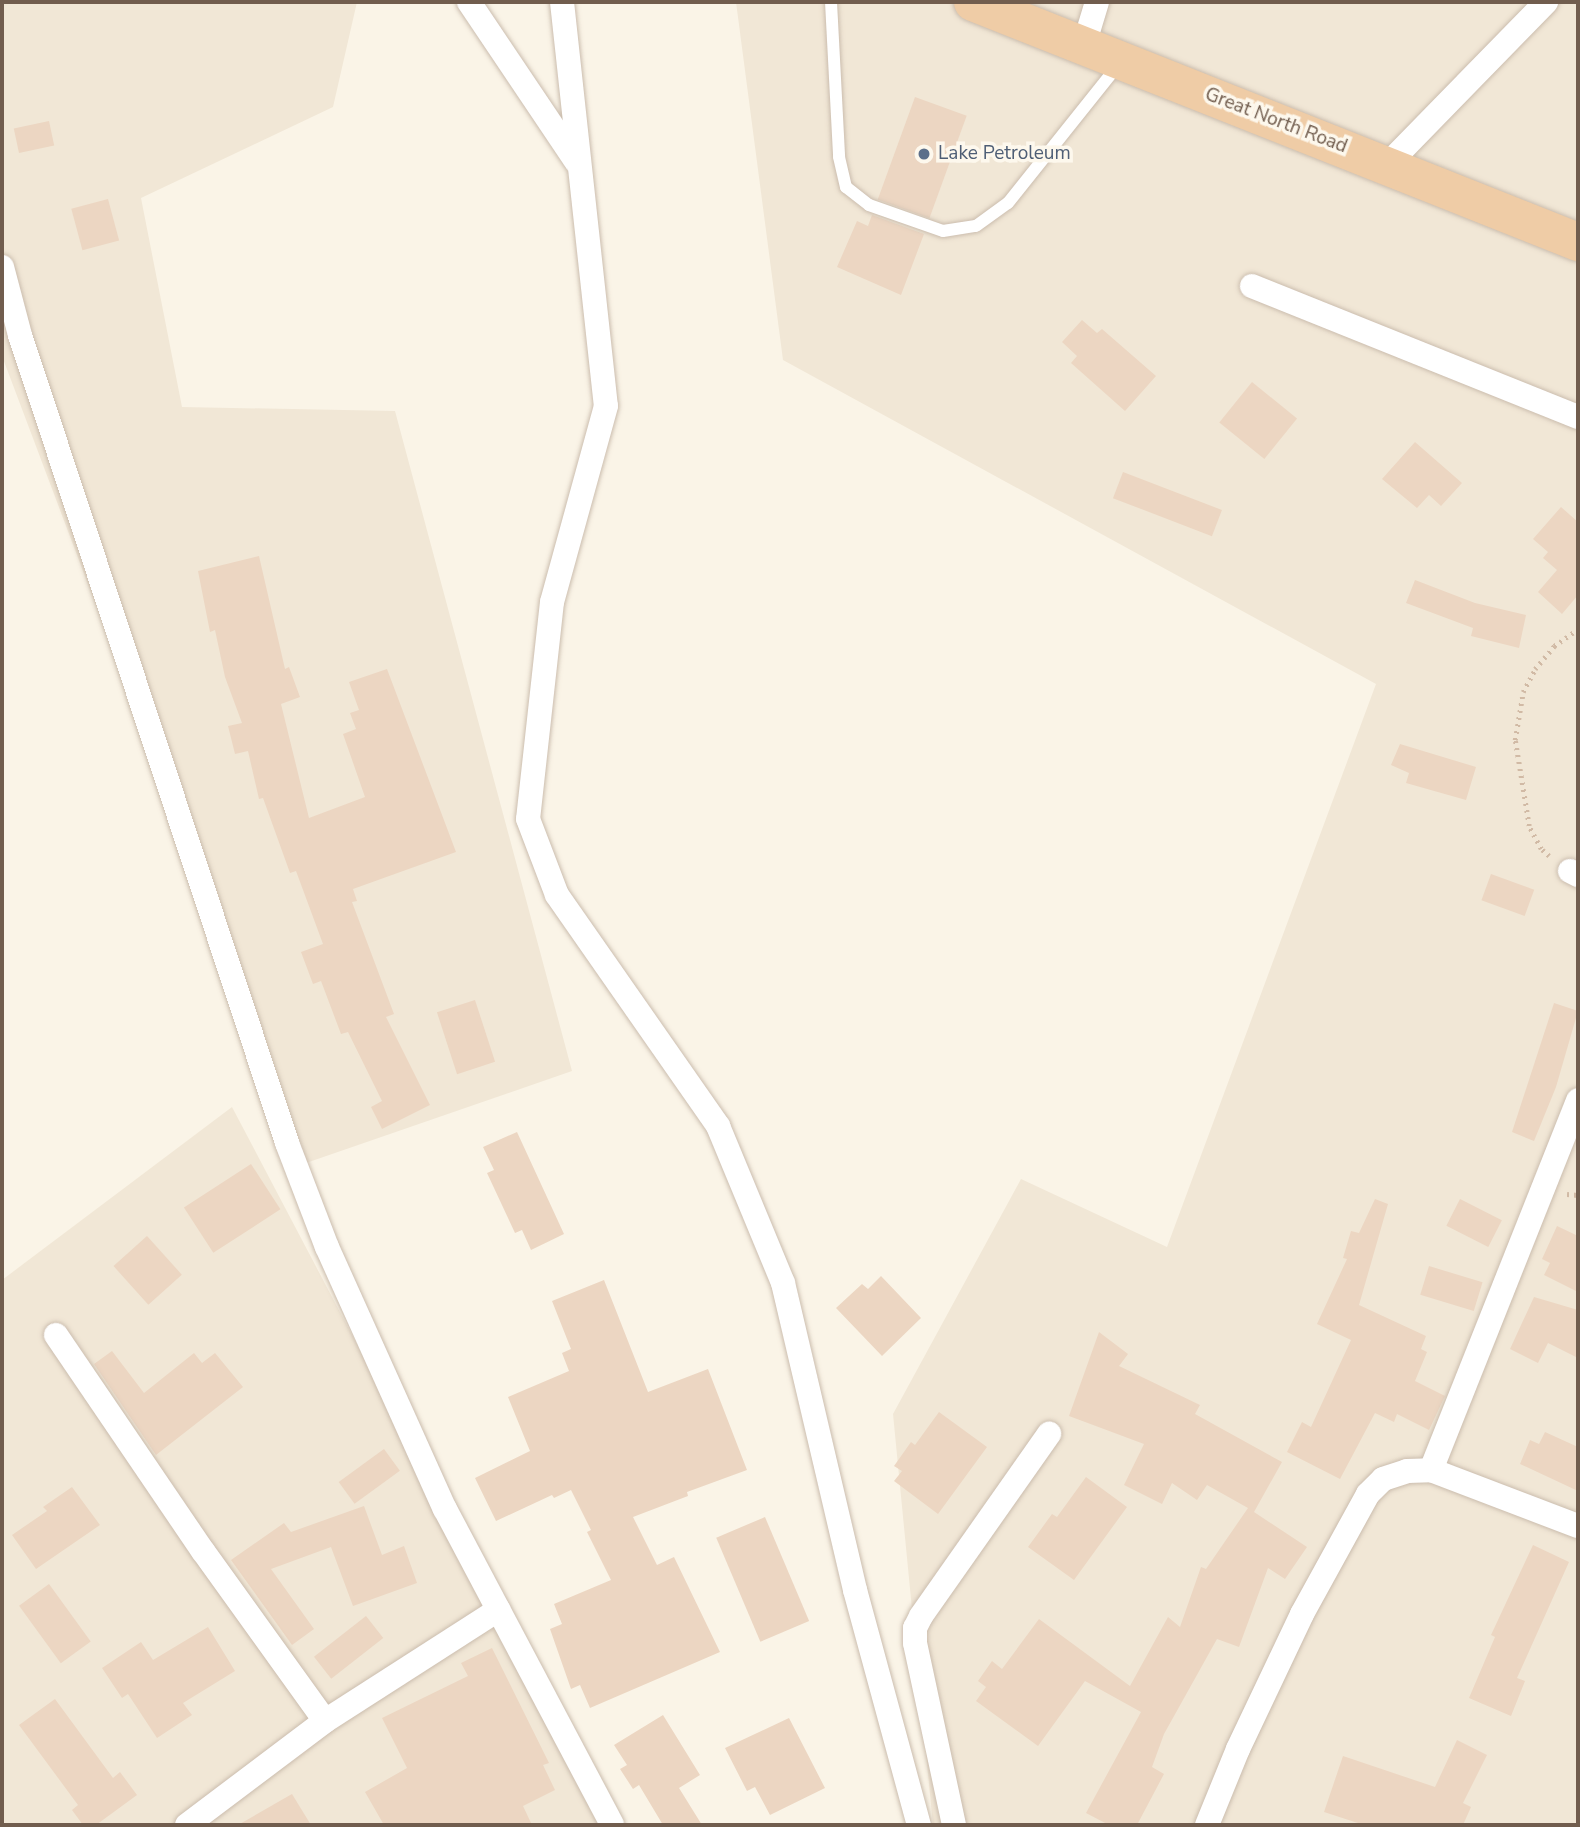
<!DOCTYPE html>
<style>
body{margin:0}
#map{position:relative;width:1580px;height:1827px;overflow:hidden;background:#faf4e7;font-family:"Nunito Sans",sans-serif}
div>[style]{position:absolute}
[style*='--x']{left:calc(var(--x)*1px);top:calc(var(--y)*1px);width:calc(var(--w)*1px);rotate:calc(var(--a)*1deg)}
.residential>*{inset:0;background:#f1e7d6}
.building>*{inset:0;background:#ecd6c2;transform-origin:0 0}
.path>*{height:4.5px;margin-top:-2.25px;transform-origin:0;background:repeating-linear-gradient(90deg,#d1baa5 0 2px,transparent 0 7px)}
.roads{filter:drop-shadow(0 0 2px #cbbdae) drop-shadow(0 0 2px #cbbdae)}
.service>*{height:12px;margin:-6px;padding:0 6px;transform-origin:6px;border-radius:6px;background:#fff}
.minor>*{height:24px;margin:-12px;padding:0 12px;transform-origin:12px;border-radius:12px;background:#fff}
.trunk>*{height:38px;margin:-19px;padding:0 19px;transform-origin:19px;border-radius:19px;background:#efcca6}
.dots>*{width:19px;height:19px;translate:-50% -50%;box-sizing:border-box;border:4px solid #fdf8ed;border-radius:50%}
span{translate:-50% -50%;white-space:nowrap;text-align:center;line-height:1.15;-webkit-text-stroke:7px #fdf8ed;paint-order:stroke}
.street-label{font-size:19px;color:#715d4e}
.service-label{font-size:19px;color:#4e5e75}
.left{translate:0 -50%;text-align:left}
.frame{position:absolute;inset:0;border:4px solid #715d4e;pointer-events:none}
</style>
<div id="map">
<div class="residential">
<div style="clip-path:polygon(2px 2px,357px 2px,333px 107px,141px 198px,182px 407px,395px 411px,572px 1071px,306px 1163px,2px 356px)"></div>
<div style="clip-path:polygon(736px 2px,1578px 2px,1578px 1825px,933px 1825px,893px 1414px,1021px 1179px,1167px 1247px,1376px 684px,783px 360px)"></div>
<div style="clip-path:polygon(232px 1107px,610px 1825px,2px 1825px,2px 1280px)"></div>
</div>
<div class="building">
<div style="left:915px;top:97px;width:55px;height:109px;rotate:20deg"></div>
<div style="left:49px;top:121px;width:25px;height:36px;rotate:78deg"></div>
<div style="left:108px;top:199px;width:43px;height:38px;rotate:75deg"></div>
<div style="clip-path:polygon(872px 215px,924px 234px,901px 295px,837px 267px,857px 221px,868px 226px)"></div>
<div style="clip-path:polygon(1082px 320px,1097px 333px,1102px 329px,1156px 376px,1125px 411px,1071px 363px,1077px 356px,1062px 342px)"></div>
<div style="left:1252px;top:382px;width:58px;height:52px;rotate:39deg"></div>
<div style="clip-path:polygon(1415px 442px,1462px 483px,1441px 506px,1429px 495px,1417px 508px,1382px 479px)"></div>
<div style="left:1123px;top:472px;width:106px;height:28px;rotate:21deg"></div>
<div style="clip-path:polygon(1561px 507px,1578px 522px,1578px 595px,1562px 614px,1538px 592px,1557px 570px,1543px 558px,1548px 552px,1533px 539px)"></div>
<div style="clip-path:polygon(259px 556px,285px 669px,289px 667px,300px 697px,281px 704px,309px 818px,365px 797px,343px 734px,356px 729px,350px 713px,359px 710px,349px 682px,387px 669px,456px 852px,353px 889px,357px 901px,352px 902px,394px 1014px,386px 1017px,430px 1105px,382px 1129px,371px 1107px,382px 1101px,348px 1032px,341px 1034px,321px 981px,313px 984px,301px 952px,323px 944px,296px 871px,290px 873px,263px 798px,259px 799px,248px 751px,235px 754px,228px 726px,242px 723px,225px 677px,215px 630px,210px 632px,198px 571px)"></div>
<div style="clip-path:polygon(1415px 580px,1475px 603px,1526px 615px,1519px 648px,1471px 636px,1473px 628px,1406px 603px)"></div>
<div style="clip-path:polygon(1400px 744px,1476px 767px,1466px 800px,1406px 783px,1409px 773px,1391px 765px)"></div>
<div style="left:1491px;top:874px;width:46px;height:28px;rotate:20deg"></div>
<div style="left:475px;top:1000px;width:65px;height:40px;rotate:72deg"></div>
<div style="clip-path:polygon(1554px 1003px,1578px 1011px,1556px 1087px,1534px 1141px,1512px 1132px)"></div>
<div style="clip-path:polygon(517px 1132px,564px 1234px,531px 1250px,522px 1230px,515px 1233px,487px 1173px,494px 1170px,483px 1147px)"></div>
<div style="left:251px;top:1164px;width:54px;height:80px;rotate:57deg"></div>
<div style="clip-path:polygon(1375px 1199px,1388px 1204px,1359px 1305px,1426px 1336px,1421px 1349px,1427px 1352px,1415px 1381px,1445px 1396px,1429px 1430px,1397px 1414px,1394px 1422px,1375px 1413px,1340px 1479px,1287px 1452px,1302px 1422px,1311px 1427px,1351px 1340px,1317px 1324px,1347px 1259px,1343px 1258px,1351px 1231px,1359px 1233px)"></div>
<div style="left:1460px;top:1199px;width:47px;height:30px;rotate:27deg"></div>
<div style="clip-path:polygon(1557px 1226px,1578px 1236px,1578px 1292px,1544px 1275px,1550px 1263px,1542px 1259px)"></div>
<div style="left:147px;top:1236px;width:52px;height:45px;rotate:48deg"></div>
<div style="left:1429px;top:1266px;width:56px;height:30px;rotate:17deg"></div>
<div style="clip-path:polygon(881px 1276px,921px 1318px,882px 1356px,836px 1308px,862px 1284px,868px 1289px)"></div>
<div style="clip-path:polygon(604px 1280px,648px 1392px,708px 1369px,747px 1470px,687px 1492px,688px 1496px,633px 1517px,657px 1565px,674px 1557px,720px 1652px,590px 1708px,580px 1685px,571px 1689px,550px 1629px,562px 1624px,554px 1604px,611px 1580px,587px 1532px,591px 1530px,571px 1490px,554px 1498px,552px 1495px,496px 1521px,475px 1478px,530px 1451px,508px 1397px,569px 1371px,562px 1353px,571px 1349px,552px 1301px)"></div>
<div style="clip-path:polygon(1534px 1297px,1578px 1310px,1578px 1358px,1548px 1343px,1538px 1363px,1510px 1349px)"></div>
<div style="clip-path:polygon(1099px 1332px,1128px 1354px,1119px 1366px,1200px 1405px,1195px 1414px,1282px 1462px,1254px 1512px,1307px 1547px,1285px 1579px,1268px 1568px,1239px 1647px,1217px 1639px,1164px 1734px,1152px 1767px,1164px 1774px,1137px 1825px,1109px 1825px,1086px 1813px,1141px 1712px,1085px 1681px,1038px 1746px,976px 1701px,986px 1687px,978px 1681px,992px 1661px,1002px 1669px,1039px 1619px,1130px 1686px,1168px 1617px,1180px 1627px,1201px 1567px,1206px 1569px,1248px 1508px,1207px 1485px,1197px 1500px,1172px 1483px,1162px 1504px,1124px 1485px,1144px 1444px,1069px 1416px)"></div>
<div style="clip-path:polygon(112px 1351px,144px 1393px,194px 1353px,202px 1363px,215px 1353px,243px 1387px,156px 1455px,94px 1364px)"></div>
<div style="clip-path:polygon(939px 1412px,987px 1447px,938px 1514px,894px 1481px,902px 1471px,894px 1466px,911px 1442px,915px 1445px)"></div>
<div style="clip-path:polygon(1545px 1432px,1578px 1447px,1578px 1491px,1520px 1464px,1530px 1440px,1539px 1444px)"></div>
<div style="left:384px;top:1449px;width:27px;height:56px;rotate:54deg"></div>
<div style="clip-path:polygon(1086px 1477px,1127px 1507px,1074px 1580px,1028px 1547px,1052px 1514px,1057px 1517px)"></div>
<div style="clip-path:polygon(72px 1487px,100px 1525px,36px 1569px,12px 1535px,47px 1511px,43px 1507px)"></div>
<div style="clip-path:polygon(364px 1506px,382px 1555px,404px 1546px,417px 1583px,353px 1606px,331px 1547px,271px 1569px,314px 1629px,292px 1645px,231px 1560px,284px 1523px,291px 1532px)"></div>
<div style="left:765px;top:1517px;width:113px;height:53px;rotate:67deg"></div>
<div style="clip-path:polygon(1533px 1545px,1569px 1562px,1517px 1678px,1525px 1681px,1511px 1716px,1469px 1698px,1495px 1637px,1491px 1635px)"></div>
<div style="left:49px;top:1584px;width:71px;height:37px;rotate:54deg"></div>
<div style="left:366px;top:1616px;width:28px;height:66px;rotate:52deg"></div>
<div style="clip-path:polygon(208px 1627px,235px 1671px,183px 1703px,192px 1715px,157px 1738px,128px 1694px,122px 1698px,102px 1668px,141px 1642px,153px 1660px)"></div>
<div style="clip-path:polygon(492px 1648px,549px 1763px,543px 1765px,555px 1790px,523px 1806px,532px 1825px,384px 1825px,365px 1792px,407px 1768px,382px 1718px,468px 1676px,461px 1663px)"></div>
<div style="clip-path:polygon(55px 1699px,113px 1778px,120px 1772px,137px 1795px,96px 1825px,83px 1825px,72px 1810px,78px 1805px,19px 1725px)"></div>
<div style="clip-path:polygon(663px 1715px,700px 1775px,679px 1788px,702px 1825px,663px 1825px,639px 1785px,633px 1789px,620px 1769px,627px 1765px,614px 1745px)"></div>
<div style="clip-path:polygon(789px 1718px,825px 1788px,770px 1815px,755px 1787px,747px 1791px,725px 1748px)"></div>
<div style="clip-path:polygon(1457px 1740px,1487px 1755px,1463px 1803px,1471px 1807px,1463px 1825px,1364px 1825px,1324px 1812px,1343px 1756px,1435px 1787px)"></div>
<div style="clip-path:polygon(292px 1794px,311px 1825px,238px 1825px)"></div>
</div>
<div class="path">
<div style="--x:1549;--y:856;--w:11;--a:-139"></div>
<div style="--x:1541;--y:849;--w:26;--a:-118"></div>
<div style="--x:1529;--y:826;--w:87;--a:-99.2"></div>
<div style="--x:1515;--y:740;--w:49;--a:-80.5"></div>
<div style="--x:1523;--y:692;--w:26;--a:-62"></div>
<div style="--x:1535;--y:669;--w:30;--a:-50"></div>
<div style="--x:1554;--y:646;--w:29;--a:-35"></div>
<div style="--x:1567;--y:1194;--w:11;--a:5"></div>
</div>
<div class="roads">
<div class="service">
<div style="--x:831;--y:2;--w:155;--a:87"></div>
<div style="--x:839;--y:157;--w:31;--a:77"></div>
<div style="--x:846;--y:187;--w:29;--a:38"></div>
<div style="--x:869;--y:205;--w:78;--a:19.4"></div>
<div style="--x:943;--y:231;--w:33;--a:-9"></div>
<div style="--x:976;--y:226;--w:39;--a:-36"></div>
<div style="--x:1008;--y:203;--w:176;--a:-51.4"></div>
</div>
<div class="minor">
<div style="--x:469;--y:2;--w:192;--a:56.1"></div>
<div style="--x:562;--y:2;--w:406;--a:83.8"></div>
<div style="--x:606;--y:406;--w:203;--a:105.4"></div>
<div style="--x:552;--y:602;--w:218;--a:96.3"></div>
<div style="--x:528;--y:819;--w:81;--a:69.1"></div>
<div style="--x:557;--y:895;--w:282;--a:55.1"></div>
<div style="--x:718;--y:1126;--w:170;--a:67.5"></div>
<div style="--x:783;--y:1283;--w:315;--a:76.8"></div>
<div style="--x:855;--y:1590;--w:244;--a:74.8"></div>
<div style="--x:1084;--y:45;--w:45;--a:-73.2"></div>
<div style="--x:1387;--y:165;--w:228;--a:-45.7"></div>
<div style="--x:2;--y:267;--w:70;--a:75.2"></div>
<div style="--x:20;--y:335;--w:851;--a:71.71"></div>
<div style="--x:287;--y:1143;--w:111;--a:69"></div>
<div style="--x:327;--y:1247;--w:287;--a:65.8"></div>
<div style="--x:445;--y:1509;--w:357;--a:62.1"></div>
<div style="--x:1252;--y:286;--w:351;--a:21.9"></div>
<div style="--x:1570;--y:871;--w:9;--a:27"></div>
<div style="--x:56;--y:1335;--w:261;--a:55.8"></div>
<div style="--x:203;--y:1551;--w:209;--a:54.3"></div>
<div style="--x:1431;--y:1470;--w:398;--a:-68.3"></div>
<div style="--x:187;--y:1825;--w:173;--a:-37"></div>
<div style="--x:325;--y:1721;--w:206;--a:-32.7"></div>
<div style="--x:954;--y:1825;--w:186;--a:-102.1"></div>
<div style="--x:915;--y:1643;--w:15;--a:-90"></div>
<div style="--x:915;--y:1628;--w:13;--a:-63"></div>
<div style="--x:921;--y:1616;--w:223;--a:-54.9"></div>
<div style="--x:1207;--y:1825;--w:82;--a:-67.8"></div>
<div style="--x:1238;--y:1749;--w:149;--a:-64.6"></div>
<div style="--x:1302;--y:1614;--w:137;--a:-61.2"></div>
<div style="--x:1368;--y:1494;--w:21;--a:-45"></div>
<div style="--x:1383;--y:1479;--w:25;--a:-18"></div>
<div style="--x:1407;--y:1471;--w:24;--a:-2"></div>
<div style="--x:1431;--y:1470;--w:157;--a:20.9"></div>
</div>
<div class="trunk">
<div style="--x:973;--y:2;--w:651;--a:21.64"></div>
</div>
</div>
<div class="dots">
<div style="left:924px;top:154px;background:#5c6f8a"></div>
</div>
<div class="street-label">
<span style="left:1276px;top:121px;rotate:21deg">Great North Road</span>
</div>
<div class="service-label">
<span class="left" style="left:938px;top:154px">Lake Petroleum</span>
</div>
<div class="frame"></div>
</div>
